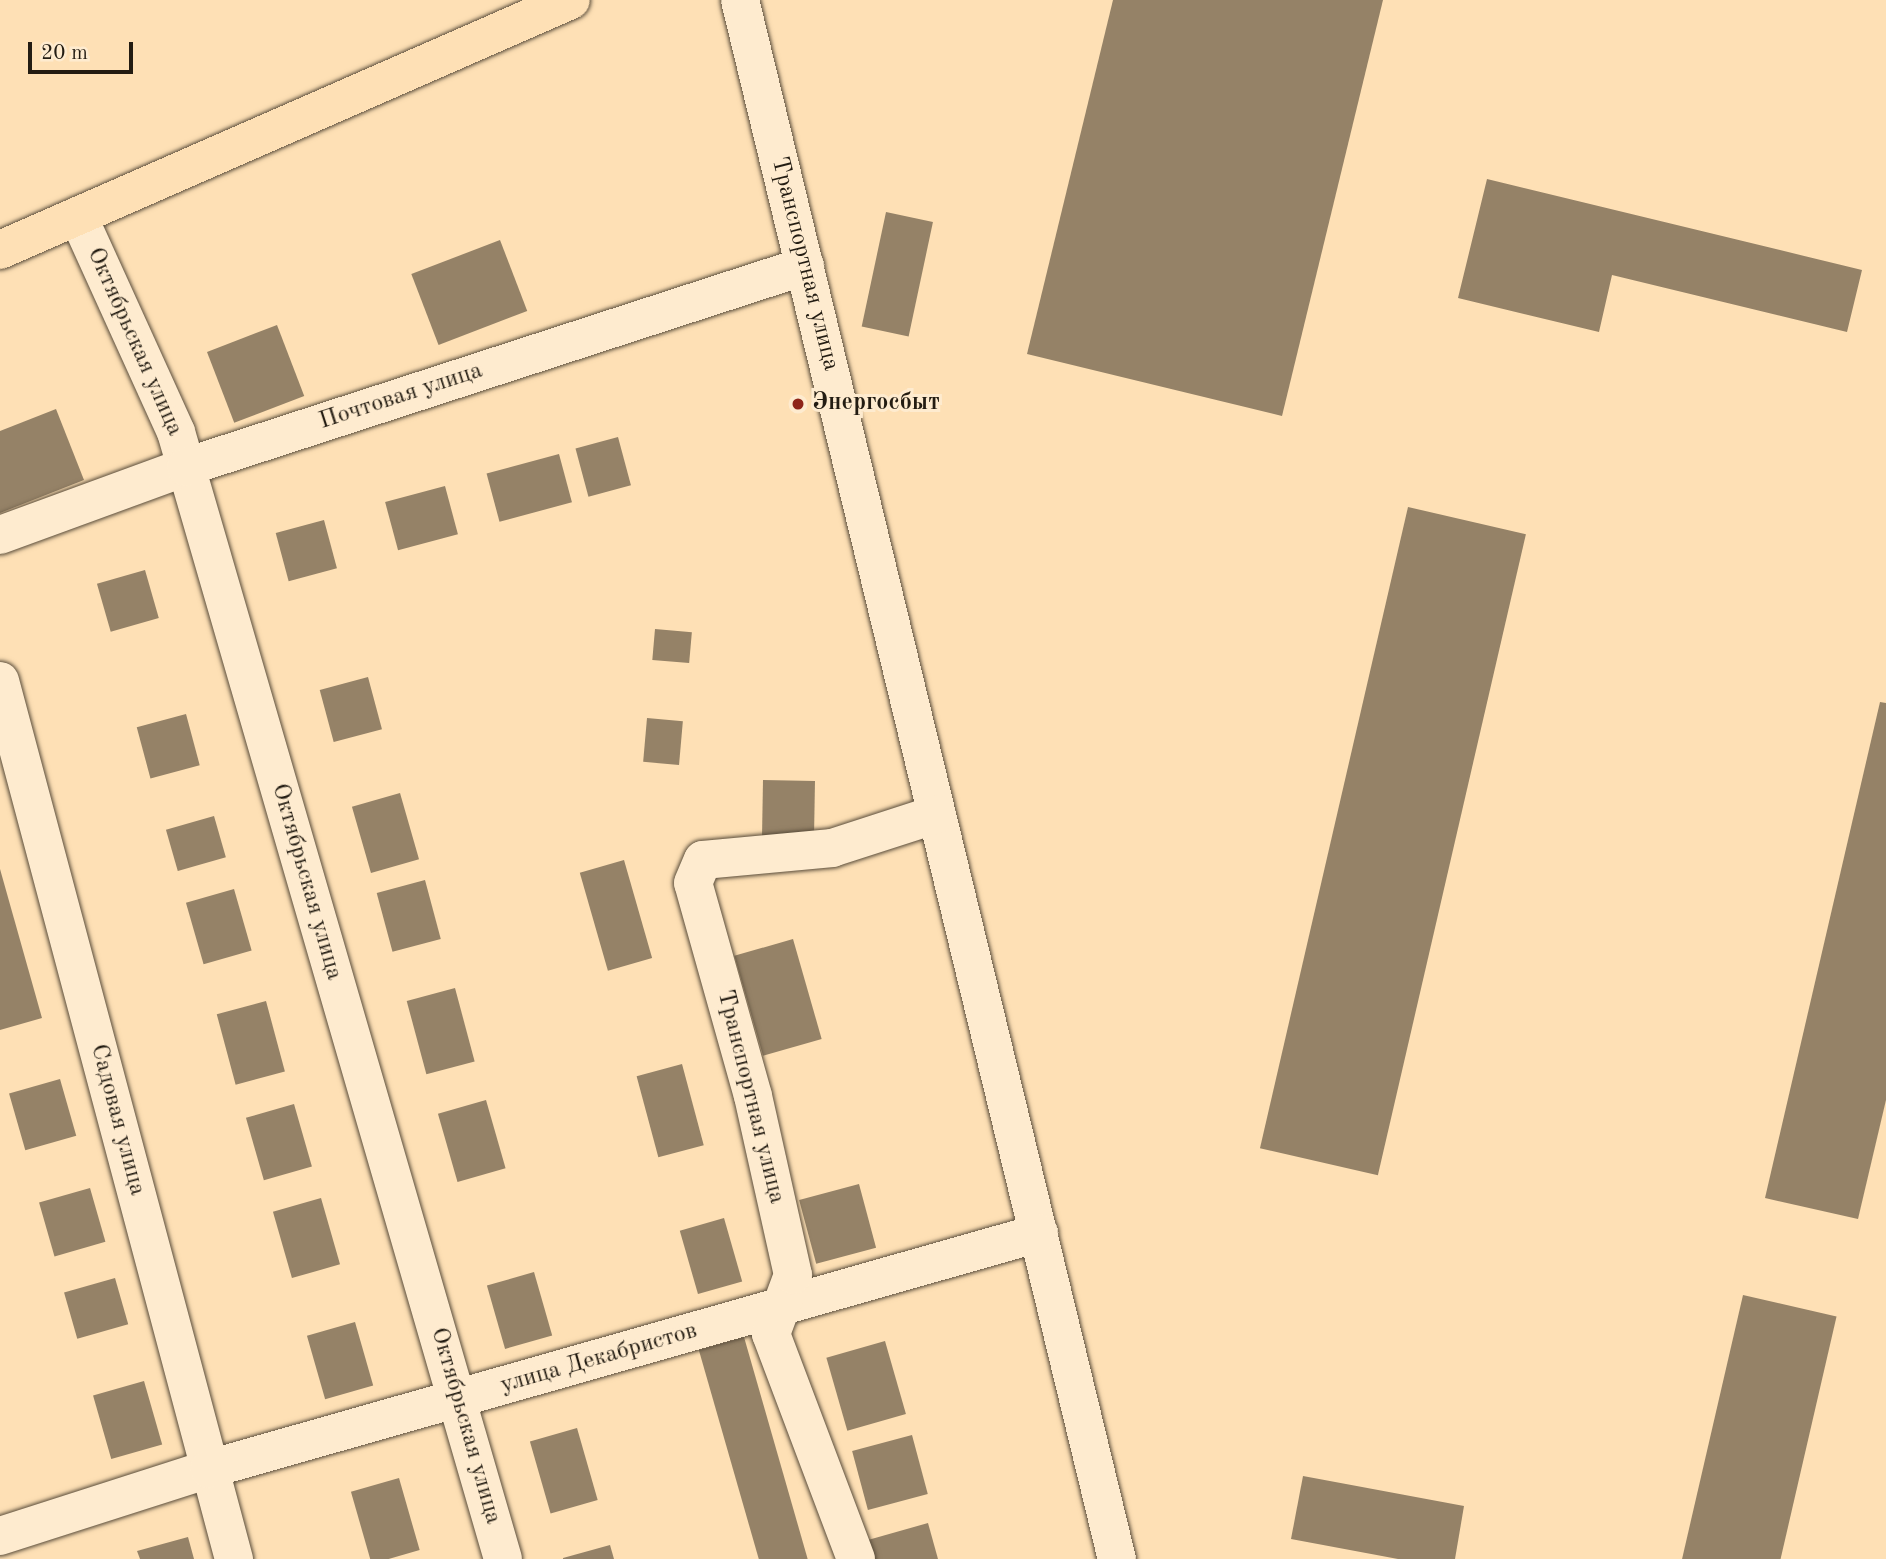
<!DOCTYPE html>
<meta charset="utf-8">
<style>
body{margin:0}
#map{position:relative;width:1886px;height:1559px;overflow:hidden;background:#fee0b5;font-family:"Old Standard TT",serif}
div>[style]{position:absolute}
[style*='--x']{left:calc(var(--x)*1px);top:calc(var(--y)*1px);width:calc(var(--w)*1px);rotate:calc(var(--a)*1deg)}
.building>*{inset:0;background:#958267;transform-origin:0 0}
.roads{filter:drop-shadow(0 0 2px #5a4d3b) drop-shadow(0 0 2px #5a4d3b)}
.minor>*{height:38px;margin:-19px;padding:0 19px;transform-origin:19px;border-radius:19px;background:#feebcf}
.major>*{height:38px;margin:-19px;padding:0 19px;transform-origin:19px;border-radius:19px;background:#fee0b5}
.dots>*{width:19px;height:19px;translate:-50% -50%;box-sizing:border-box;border:4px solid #feebcf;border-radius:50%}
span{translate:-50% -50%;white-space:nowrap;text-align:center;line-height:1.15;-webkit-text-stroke:6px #feebcf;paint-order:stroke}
.street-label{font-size:24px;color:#231c12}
.poi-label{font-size:24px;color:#231c12;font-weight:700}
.left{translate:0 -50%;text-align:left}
.scale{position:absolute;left:28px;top:42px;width:105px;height:32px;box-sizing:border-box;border:4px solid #231c12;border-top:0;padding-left:9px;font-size:21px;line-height:24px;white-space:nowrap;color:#231c12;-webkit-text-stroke:5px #feebcf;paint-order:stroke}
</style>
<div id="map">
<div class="building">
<div style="clip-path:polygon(1113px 0,1383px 0,1282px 416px,1027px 354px)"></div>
<div style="clip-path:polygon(1487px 179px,1862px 270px,1847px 332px,1612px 275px,1599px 332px,1458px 298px)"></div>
<div style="left:886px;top:212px;width:48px;height:117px;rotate:12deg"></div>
<div style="left:500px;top:240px;width:76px;height:95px;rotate:69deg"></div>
<div style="left:277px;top:325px;width:76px;height:75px;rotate:69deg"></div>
<div style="clip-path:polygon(56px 409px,84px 480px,0 513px,0 431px)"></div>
<div style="left:618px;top:437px;width:50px;height:44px;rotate:75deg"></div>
<div style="left:559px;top:454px;width:50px;height:75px;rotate:75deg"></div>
<div style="left:445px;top:486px;width:50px;height:62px;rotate:75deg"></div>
<div style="left:1408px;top:507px;width:121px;height:658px;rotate:13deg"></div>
<div style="left:324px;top:520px;width:50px;height:50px;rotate:75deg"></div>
<div style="left:145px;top:570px;width:50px;height:50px;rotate:74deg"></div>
<div style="left:655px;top:629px;width:37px;height:31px;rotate:5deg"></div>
<div style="left:368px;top:677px;width:54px;height:50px;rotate:75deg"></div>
<div style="clip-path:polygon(1880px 702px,1886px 703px,1886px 1100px,1858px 1219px,1765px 1198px)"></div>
<div style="left:186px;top:714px;width:53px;height:51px;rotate:75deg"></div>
<div style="left:647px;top:718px;width:36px;height:44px;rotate:5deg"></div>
<div style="left:763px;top:780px;width:52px;height:64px;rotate:1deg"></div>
<div style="left:400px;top:793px;width:69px;height:50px;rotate:74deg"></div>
<div style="left:214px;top:816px;width:43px;height:50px;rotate:74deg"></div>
<div style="left:624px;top:860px;width:102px;height:46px;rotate:74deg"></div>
<div style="clip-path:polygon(0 869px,42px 1018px,0 1030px)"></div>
<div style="left:425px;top:880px;width:61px;height:50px;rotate:75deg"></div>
<div style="left:234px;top:889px;width:64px;height:50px;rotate:74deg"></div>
<div style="left:793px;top:939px;width:104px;height:61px;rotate:74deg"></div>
<div style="left:455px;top:988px;width:76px;height:50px;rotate:75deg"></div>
<div style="left:266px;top:1001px;width:73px;height:51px;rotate:75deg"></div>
<div style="left:682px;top:1064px;width:84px;height:47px;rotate:75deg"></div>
<div style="left:60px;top:1079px;width:59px;height:53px;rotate:74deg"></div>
<div style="left:486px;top:1100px;width:71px;height:50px;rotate:74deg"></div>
<div style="left:294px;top:1104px;width:65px;height:50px;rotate:74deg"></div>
<div style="left:859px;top:1184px;width:66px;height:62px;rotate:75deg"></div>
<div style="left:90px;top:1188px;width:56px;height:53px;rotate:74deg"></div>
<div style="left:321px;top:1198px;width:69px;height:50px;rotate:74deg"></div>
<div style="left:724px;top:1218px;width:66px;height:46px;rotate:74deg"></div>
<div style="left:534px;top:1272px;width:66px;height:49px;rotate:74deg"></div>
<div style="left:115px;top:1278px;width:48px;height:53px;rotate:74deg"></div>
<div style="left:1743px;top:1295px;width:96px;height:271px;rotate:13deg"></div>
<div style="left:355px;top:1322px;width:66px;height:50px;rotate:74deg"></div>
<div style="left:744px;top:1337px;width:231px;height:47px;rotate:74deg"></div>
<div style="left:885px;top:1341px;width:76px;height:61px;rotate:74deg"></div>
<div style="left:144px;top:1381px;width:66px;height:53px;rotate:74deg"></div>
<div style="left:577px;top:1428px;width:75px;height:49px;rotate:74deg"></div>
<div style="left:912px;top:1435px;width:61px;height:62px;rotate:75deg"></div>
<div style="clip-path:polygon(1303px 1476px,1464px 1506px,1455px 1559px,1398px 1559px,1291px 1539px)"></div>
<div style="left:399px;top:1478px;width:75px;height:50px;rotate:74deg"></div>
<div style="clip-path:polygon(928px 1523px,938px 1559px,874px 1559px,868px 1540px)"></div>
<div style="clip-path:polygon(188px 1537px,194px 1559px,140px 1559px,137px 1551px)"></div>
<div style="clip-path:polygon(610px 1545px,614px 1559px,563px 1559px,563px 1558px)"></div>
</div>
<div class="roads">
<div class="minor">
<div style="--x:740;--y:0;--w:1604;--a:76.41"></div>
<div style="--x:78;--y:216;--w:237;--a:65.6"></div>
<div style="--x:176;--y:432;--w:1173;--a:73.82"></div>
<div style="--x:0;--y:535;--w:198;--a:-20.1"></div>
<div style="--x:186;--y:467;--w:651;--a:-17.99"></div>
<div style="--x:0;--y:681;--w:909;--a:75.08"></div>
<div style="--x:0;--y:1536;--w:219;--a:-17.8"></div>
<div style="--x:209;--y:1469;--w:863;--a:-15.87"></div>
<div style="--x:856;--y:1559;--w:241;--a:-110.7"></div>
<div style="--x:771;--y:1334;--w:63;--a:-69.6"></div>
<div style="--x:793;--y:1275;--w:183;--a:-102.6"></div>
<div style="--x:753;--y:1096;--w:221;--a:-105.7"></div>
<div style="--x:693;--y:883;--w:25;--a:-67"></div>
<div style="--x:703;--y:860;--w:130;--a:-5.3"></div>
<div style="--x:832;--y:848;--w:110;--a:-17.9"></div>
</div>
<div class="major">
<div style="--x:0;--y:250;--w:623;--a:-23.65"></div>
</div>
</div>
<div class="dots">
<div style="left:798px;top:404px;background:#8f2418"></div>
</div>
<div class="street-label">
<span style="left:804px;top:264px;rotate:76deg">Транспортная улица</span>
<span style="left:134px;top:342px;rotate:66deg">Октябрьская улица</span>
<span style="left:401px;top:397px;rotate:-18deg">Почтовая улица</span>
<span style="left:306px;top:882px;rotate:74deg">Октябрьская улица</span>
<span style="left:750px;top:1097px;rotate:76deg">Транспортная улица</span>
<span style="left:117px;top:1120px;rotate:75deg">Садовая улица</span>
<span style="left:599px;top:1359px;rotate:-16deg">улица Декабристов</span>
<span style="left:465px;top:1426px;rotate:74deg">Октябрьская улица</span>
</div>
<div class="poi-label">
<span class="left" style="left:812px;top:404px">Энергосбыт</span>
</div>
<div class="scale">20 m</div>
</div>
